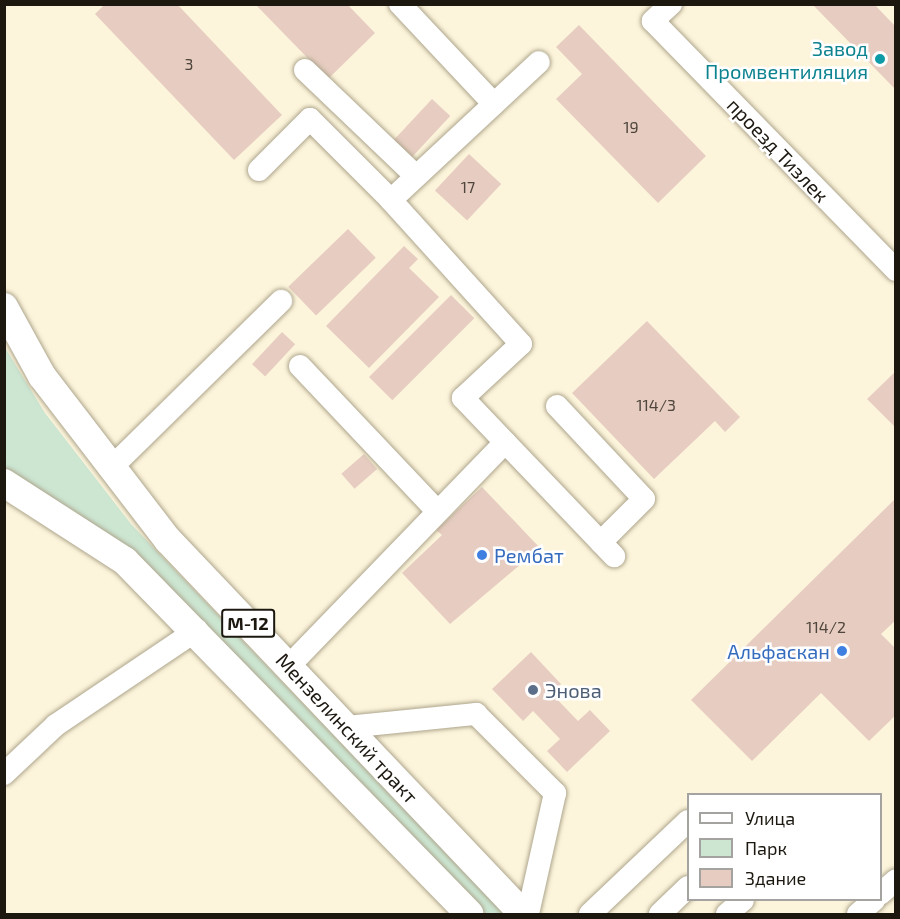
<!DOCTYPE html>
<meta charset="utf-8">
<style>
body{margin:0}
#map{position:relative;width:900px;height:919px;overflow:hidden;background:#fdf5db;font-family:"Exo 2",sans-serif}
div>[style]{position:absolute}
[style*='--x']{left:calc(var(--x)*1px);top:calc(var(--y)*1px);width:calc(var(--w)*1px);rotate:calc(var(--a)*1deg)}
.green>*{inset:0;background:#cce6d2}
.building>*{inset:0;background:#e7cdc1;transform-origin:0 0}
.roads{filter:drop-shadow(0 0 2px #ada58d) drop-shadow(0 0 2px #ada58d)}
.minor>*{height:22px;margin:-11px;padding:0 11px;transform-origin:11px;border-radius:11px;background:#fff}
.major>*{height:28px;margin:-14px;padding:0 14px;transform-origin:14px;border-radius:14px;background:#fff}
.dots>*{width:16px;height:16px;translate:-50% -50%;box-sizing:border-box;border:3px solid #fff;border-radius:50%}
span{translate:-50% -50%;white-space:nowrap;text-align:center;line-height:1.15;-webkit-text-stroke:5px #fff;paint-order:stroke}
.number-label{font-size:16px;color:#4f453c}
.number-label span{-webkit-text-stroke-width:0}
.shield-label span{padding:2px 4px;background:#fff;border:2px solid;border-radius:4px;-webkit-text-stroke-width:0}
.shield-label{font-size:18px;color:#1c1810;font-weight:700}
.culture-label{font-size:20px;color:#0d838f}
.right{translate:-100% -50%;text-align:right}
.street-label{font-size:20px;color:#1c1810}
.shop-label{font-size:20px;color:#366cbe}
.left{translate:0 -50%;text-align:left}
.service-label{font-size:20px;color:#4e5e75}
.frame{position:absolute;inset:0;border:6px solid #1c1810;pointer-events:none}
.legend{position:absolute;left:687px;top:793px;width:195px;height:108px;box-sizing:border-box;background:#fff;border:2px solid #a4a39f;margin:0;padding:8px 10px;list-style:none;font-size:18px;color:#1c1810}
.legend li{display:flex;align-items:center;gap:12px;height:30px}
.legend b{width:30px;border:2px solid #a4a39f}
</style>
<div id="map">
<div class="green">
<div style="clip-path:polygon(4px 346px,45px 413px,131px 524px,504px 914px,486px 914px,122px 544px,5px 468px)"></div>
</div>
<div class="building">
<div style="clip-path:polygon(105px 4px,177px 4px,282px 115px,234px 160px,95px 14px)"></div>
<div style="clip-path:polygon(255px 4px,347px 4px,375px 33px,328px 79px)"></div>
<div style="clip-path:polygon(812px 4px,874px 4px,896px 27px,896px 90px)"></div>
<div style="clip-path:polygon(579px 25px,706px 156px,658px 203px,556px 99px,582px 74px,556px 47px)"></div>
<div style="left:432px;top:99px;width:25px;height:56px;rotate:43deg"></div>
<div style="left:469px;top:154px;width:44px;height:50px;rotate:43deg"></div>
<div style="left:348px;top:229px;width:40px;height:83px;rotate:46deg"></div>
<div style="clip-path:polygon(404px 246px,418px 259px,409px 268px,439px 297px,369px 368px,326px 326px)"></div>
<div style="left:451px;top:295px;width:33px;height:116px;rotate:45deg"></div>
<div style="clip-path:polygon(647px 321px,740px 417px,725px 432px,715px 421px,654px 479px,572px 393px)"></div>
<div style="left:282px;top:332px;width:18px;height:44px;rotate:43deg"></div>
<div style="clip-path:polygon(896px 371px,896px 428px,867px 399px)"></div>
<div style="left:364px;top:454px;width:20px;height:30px;rotate:49deg"></div>
<div style="clip-path:polygon(482px 487px,540px 548px,450px 624px,402px 573px,442px 535px,436px 530px)"></div>
<div style="clip-path:polygon(896px 498px,896px 620px,881px 634px,896px 649px,896px 715px,869px 741px,821px 693px,752px 761px,691px 700px)"></div>
<div style="clip-path:polygon(531px 652px,561px 684px,552px 694px,578px 721px,590px 710px,610px 731px,567px 772px,547px 751px,560px 739px,533px 711px,523px 721px,492px 689px)"></div>
</div>
<div class="roads">
<div class="minor">
<div style="--x:400;--y:4;--w:137;--a:46.8"></div>
<div style="--x:671;--y:4;--w:25;--a:137"></div>
<div style="--x:653;--y:21;--w:348;--a:45.7"></div>
<div style="--x:305;--y:70;--w:153;--a:43.7"></div>
<div style="--x:259;--y:170;--w:72;--a:-45"></div>
<div style="--x:310;--y:119;--w:115;--a:45"></div>
<div style="--x:300;--y:366;--w:197;--a:46.6"></div>
<div style="--x:557;--y:406;--w:127;--a:46.9"></div>
<div style="--x:644;--y:499;--w:61;--a:135"></div>
<div style="--x:505;--y:442;--w:61;--a:-133.7"></div>
<div style="--x:463;--y:398;--w:79;--a:-43"></div>
<div style="--x:521;--y:344;--w:194;--a:-132.1"></div>
<div style="--x:391;--y:200;--w:202;--a:-43"></div>
<div style="--x:110;--y:469;--w:240;--a:-44.5"></div>
<div style="--x:289;--y:666;--w:311;--a:-46"></div>
<div style="--x:505;--y:442;--w:158;--a:46.3"></div>
<div style="--x:347;--y:727;--w:130;--a:-5.8"></div>
<div style="--x:476;--y:714;--w:112;--a:45"></div>
<div style="--x:555;--y:793;--w:124;--a:102.6"></div>
<div style="--x:4;--y:774;--w:71;--a:-43.3"></div>
<div style="--x:56;--y:725;--w:170;--a:-34"></div>
<div style="--x:880;--y:894;--w:21;--a:-41"></div>
<div style="--x:590;--y:914;--w:135;--a:-43.5"></div>
<div style="--x:660;--y:914;--w:39;--a:-44"></div>
<div style="--x:727;--y:914;--w:21;--a:-41"></div>
<div style="--x:858;--y:914;--w:21;--a:-41"></div>
</div>
<div class="major">
<div style="--x:4;--y:307;--w:79;--a:61.2"></div>
<div style="--x:42;--y:376;--w:207;--a:52.5"></div>
<div style="--x:168;--y:540;--w:516;--a:46.49"></div>
<div style="--x:4;--y:483;--w:144;--a:32.8"></div>
<div style="--x:125;--y:561;--w:493;--a:45.7"></div>
</div>
</div>
<div class="dots">
<div style="left:880px;top:59px;background:#0f9aa8"></div>
<div style="left:482px;top:555px;background:#3f7fe0"></div>
<div style="left:842px;top:651px;background:#3f7fe0"></div>
<div style="left:533px;top:690px;background:#5c6f8a"></div>
</div>
<div class="number-label">
<span style="left:189px;top:64px">3</span>
<span style="left:631px;top:127px">19</span>
<span style="left:468px;top:187px">17</span>
<span style="left:656px;top:405px">114/3</span>
<span style="left:826px;top:627px">114/2</span>
</div>
<div class="shield-label">
<span style="left:248px;top:623px">М-12</span>
</div>
<div class="culture-label">
<span class="right" style="left:868px;top:60px">Завод<br>Промвентиляция</span>
</div>
<div class="street-label">
<span style="left:778px;top:150px;rotate:46deg">проезд Тизлек</span>
<span style="left:347px;top:728px;rotate:47deg">Мензелинский тракт</span>
</div>
<div class="shop-label">
<span class="left" style="left:494px;top:555px">Рембат</span>
<span class="right" style="left:830px;top:651px">Альфаскан</span>
</div>
<div class="service-label">
<span class="left" style="left:545px;top:690px">Энова</span>
</div>
<div class="frame"></div>
<ul class="legend">
<li><b style="height:8px;background:#fff"></b>Улица</li>
<li><b style="height:16px;background:#cce6d2"></b>Парк</li>
<li><b style="height:16px;background:#e7cdc1"></b>Здание</li>
</ul>
</div>
